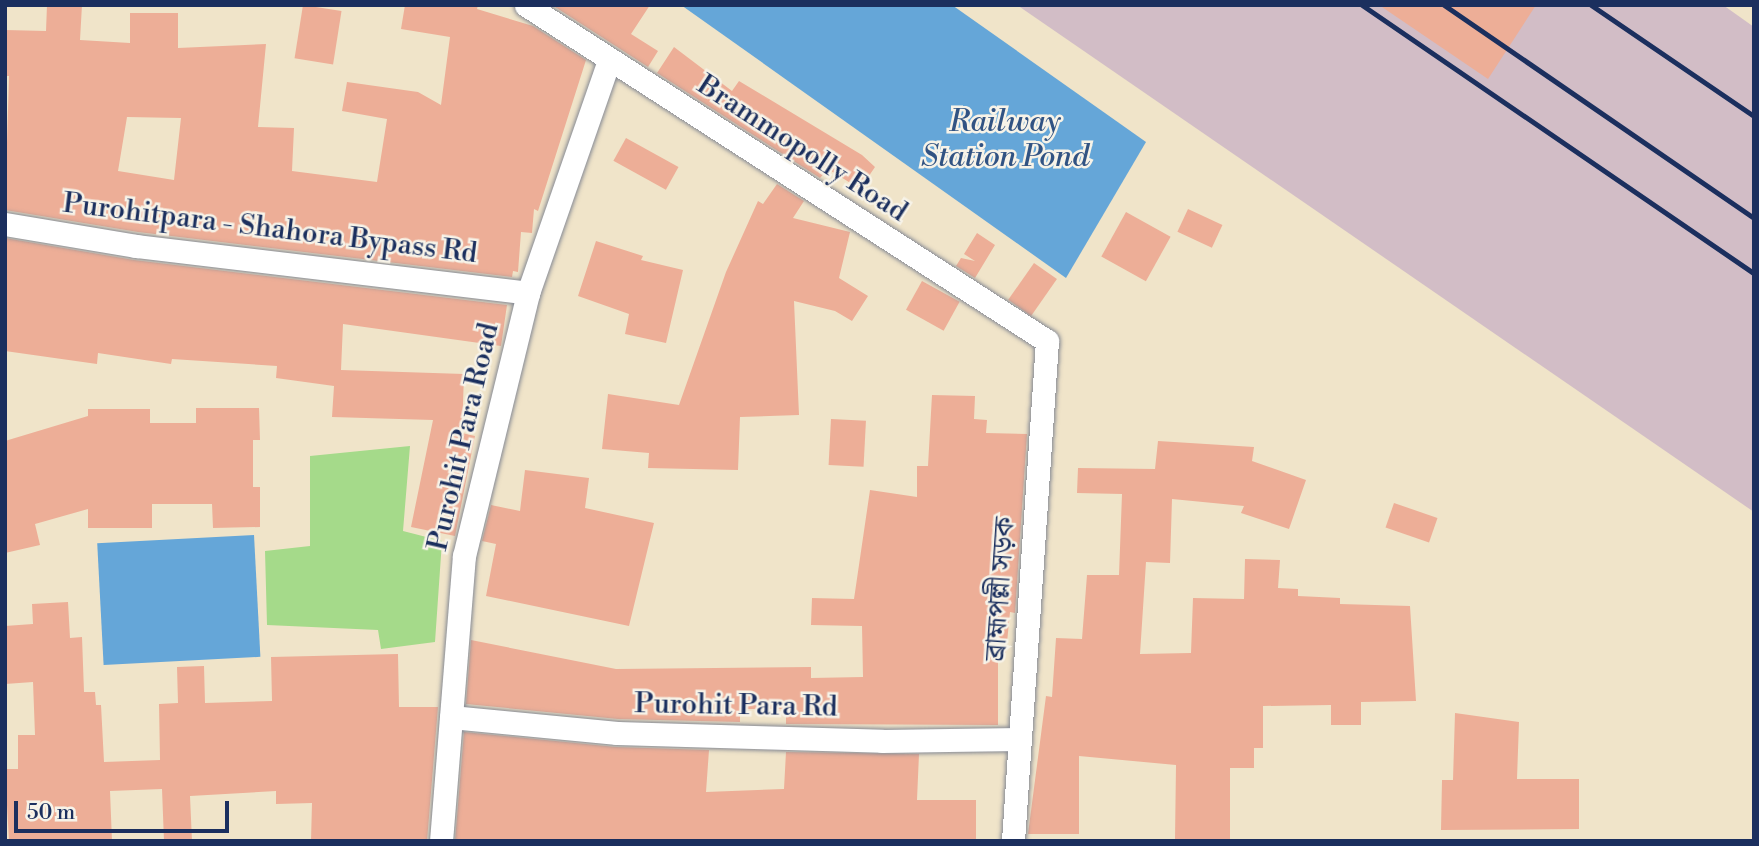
<!DOCTYPE html>
<meta charset="utf-8">
<style>
body{margin:0}
#map{position:relative;width:1759px;height:846px;overflow:hidden;background:#f0e4c9;font-family:"Libre Bodoni","Noto Serif Bengali",serif}
div>[style]{position:absolute}
[style*='--x']{left:calc(var(--x)*1px);top:calc(var(--y)*1px);width:calc(var(--w)*1px);rotate:calc(var(--a)*1deg)}
.industrial>*{inset:0;background:#d2bdc6}
.green>*{inset:0;background:#a5da8a}
.water>*{inset:0;background:#65a6d8;transform-origin:0 0}
.building>*{inset:0;background:#edae97;transform-origin:0 0}
.roads{filter:drop-shadow(0 0 2px #868a94) drop-shadow(0 0 2px #868a94)}
.minor>*{height:23px;margin:-11.5px;padding:0 11.5px;transform-origin:11.5px;border-radius:11.5px;background:#fff}
.rail>*{height:5px;margin:-2.5px;padding:0 2.5px;transform-origin:2.5px;border-radius:2.5px;background:#1b2f5e}
span{translate:-50% -50%;white-space:nowrap;text-align:center;line-height:1.15;-webkit-text-stroke:5px #f7f3e8;paint-order:stroke}
.street-label{font-size:28px;color:#1b2f5e}
.water-label{font-size:30px;color:#315383;font-style:italic}
.frame{position:absolute;inset:0;border:7px solid #1b2f5e;pointer-events:none}
.scale{position:absolute;left:14px;top:801px;width:215px;height:32px;box-sizing:border-box;border:4px solid #1b2f5e;border-top:0;padding-left:9px;font-size:21px;line-height:24px;white-space:nowrap;color:#1b2f5e;-webkit-text-stroke:5px #f7f3e8;paint-order:stroke}
</style>
<div id="map">
<div class="industrial">
<div style="clip-path:polygon(1017px 5px,1723px 5px,1754px 27px,1754px 512px)"></div>
</div>
<div class="green">
<div style="clip-path:polygon(410px 446px,403px 531px,442px 541px,435px 642px,381px 649px,378px 630px,267px 625px,265px 551px,310px 546px,310px 456px)"></div>
</div>
<div class="water">
<div style="clip-path:polygon(681px 5px,952px 5px,1146px 142px,1066px 278px)"></div>
<div style="left:254px;top:535px;width:122px;height:157px;rotate:87deg"></div>
</div>
<div class="building">
<div style="clip-path:polygon(evenodd,47px 5px,82px 5px,80px 40px,130px 43px,130px 13px,178px 13px,178px 48px,266px 44px,258px 127px,294px 128px,292px 171px,377px 182px,387px 119px,342px 111px,347px 82px,418px 92px,441px 105px,450px 37px,401px 29px,405px 5px,478px 5px,477px 9px,533px 26px,586px 60px,538px 211px,534px 209px,532px 233px,521px 232px,518px 272px,513px 271px,512px 277px,138px 232px,5px 210px,9px 76px,5px 76px,5px 30px,46px 31px,47px 5px,127px 117px,181px 118px,174px 180px,118px 171px,127px 117px)"></div>
<div style="left:303px;top:5px;width:39px;height:54px;rotate:9deg"></div>
<div style="clip-path:polygon(552px 5px,650px 5px,631px 34px,658px 51px,648px 67px)"></div>
<div style="clip-path:polygon(1379px 5px,1536px 5px,1488px 79px)"></div>
<div style="clip-path:polygon(674px 47px,732px 91px,739px 81px,862px 155px,875px 167px,860px 189px,828px 169px,820px 178px,657px 73px)"></div>
<div style="left:626px;top:138px;width:60px;height:26px;rotate:29deg"></div>
<div style="clip-path:polygon(777px 184px,804px 201px,793px 218px,850px 232px,839px 278px,868px 296px,852px 321px,835px 311px,794px 301px,799px 415px,740px 417px,738px 470px,648px 468px,649px 453px,602px 449px,608px 394px,679px 405px,726px 272px,758px 201px,763px 204px)"></div>
<div style="left:1188px;top:209px;width:38px;height:25px;rotate:25deg"></div>
<div style="left:1126px;top:212px;width:51px;height:51px;rotate:29deg"></div>
<div style="clip-path:polygon(977px 233px,995px 245px,975px 278px,956px 266px,961px 258px,975px 261px,964px 254px)"></div>
<div style="clip-path:polygon(5px 238px,134px 260px,507px 305px,501px 346px,343px 324px,341px 370px,464px 374px,462px 433px,475px 436px,455px 536px,411px 527px,433px 420px,332px 417px,334px 386px,276px 378px,277px 366px,172px 359px,171px 364px,98px 353px,97px 364px,5px 351px)"></div>
<div style="clip-path:polygon(596px 241px,643px 256px,641px 260px,683px 270px,666px 343px,625px 334px,629px 314px,578px 296px)"></div>
<div style="left:1034px;top:263px;width:28px;height:45px;rotate:35deg"></div>
<div style="left:922px;top:281px;width:43px;height:33px;rotate:29deg"></div>
<div style="clip-path:polygon(932px 395px,975px 396px,974px 419px,987px 420px,986px 433px,1027px 434px,1015px 613px,1010px 612px,1006px 653px,998px 652px,998px 725px,786px 724px,786px 709px,740px 709px,740px 722px,618px 719px,466px 704px,471px 640px,616px 669px,811px 667px,811px 678px,863px 677px,862px 626px,811px 625px,812px 598px,854px 599px,870px 490px,917px 497px,917px 466px,928px 466px)"></div>
<div style="clip-path:polygon(196px 408px,259px 408px,260px 440px,253px 440px,253px 487px,260px 487px,260px 527px,213px 528px,212px 504px,152px 504px,152px 528px,88px 528px,88px 509px,35px 524px,40px 545px,5px 553px,5px 441px,88px 416px,88px 409px,150px 409px,150px 423px,196px 423px)"></div>
<div style="left:831px;top:419px;width:35px;height:46px;rotate:3deg"></div>
<div style="clip-path:polygon(1158px 441px,1254px 447px,1252px 461px,1306px 480px,1289px 529px,1241px 513px,1244px 506px,1172px 499px,1170px 563px,1146px 562px,1140px 654px,1191px 653px,1193px 598px,1244px 599px,1245px 559px,1280px 560px,1278px 588px,1298px 589px,1298px 596px,1340px 598px,1340px 604px,1410px 606px,1416px 701px,1361px 702px,1361px 725px,1331px 725px,1331px 705px,1263px 706px,1263px 748px,1254px 748px,1254px 768px,1230px 768px,1230px 839px,1175px 839px,1176px 765px,1079px 756px,1079px 834px,1028px 834px,1046px 696px,1052px 697px,1056px 638px,1082px 639px,1087px 575px,1119px 575px,1122px 494px,1077px 493px,1078px 468px,1155px 469px)"></div>
<div style="clip-path:polygon(525px 470px,589px 478px,585px 508px,654px 523px,629px 626px,486px 596px,496px 544px,482px 541px,491px 505px,520px 511px)"></div>
<div style="left:1394px;top:503px;width:46px;height:26px;rotate:19deg"></div>
<div style="clip-path:polygon(68px 602px,70px 638px,82px 637px,84px 692px,95px 692px,96px 705px,101px 705px,104px 762px,160px 760px,159px 704px,178px 703px,177px 667px,204px 666px,205px 703px,272px 701px,271px 657px,398px 654px,399px 707px,438px 707px,427px 841px,311px 841px,312px 803px,276px 804px,276px 791px,190px 796px,192px 841px,164px 841px,162px 789px,110px 791px,112px 841px,9px 841px,5px 769px,18px 769px,18px 735px,35px 735px,33px 682px,5px 684px,5px 626px,33px 624px,32px 604px)"></div>
<div style="clip-path:polygon(1455px 713px,1519px 722px,1517px 779px,1579px 779px,1579px 829px,1441px 830px,1442px 780px,1453px 780px)"></div>
<div style="clip-path:polygon(464px 732px,616px 747px,709px 750px,706px 792px,784px 789px,786px 752px,919px 754px,917px 800px,976px 800px,976px 841px,455px 841px)"></div>
</div>
<div class="roads">
<div class="minor">
<div style="--x:526;--y:5;--w:620;--a:32.82"></div>
<div style="--x:1047;--y:341;--w:501;--a:93.89"></div>
<div style="--x:5;--y:224;--w:133;--a:9.5"></div>
<div style="--x:136;--y:246;--w:395;--a:6.8"></div>
<div style="--x:451;--y:717;--w:167;--a:5.5"></div>
<div style="--x:617;--y:733;--w:265;--a:1.7"></div>
<div style="--x:882;--y:741;--w:138;--a:-0.8"></div>
<div style="--x:441;--y:841;--w:286;--a:-85.4"></div>
<div style="--x:464;--y:556;--w:271;--a:-76.3"></div>
<div style="--x:528;--y:293;--w:247;--a:-70.8"></div>
</div>
</div>
<div class="rail">
<div style="--x:1362;--y:5;--w:475;--a:34.4"></div>
<div style="--x:1444;--y:5;--w:376;--a:34.5"></div>
<div style="--x:1591;--y:5;--w:197;--a:34.3"></div>
</div>
<div class="street-label">
<span style="left:802px;top:149px;rotate:33deg">Brammopolly Road</span>
<span style="left:270px;top:229px;rotate:7deg">Purohitpara - Shahora Bypass Rd</span>
<span style="left:464px;top:437px;rotate:-77deg">Purohit Para Road</span>
<span style="left:1001px;top:589px;rotate:-86deg">ব্রাহ্মপল্লী সড়ক</span>
<span style="left:736px;top:706px;rotate:1deg">Purohit Para Rd</span>
</div>
<div class="water-label">
<span style="left:1005px;top:139px">Railway<br>Station Pond</span>
</div>
<div class="frame"></div>
<div class="scale">50 m</div>
</div>
